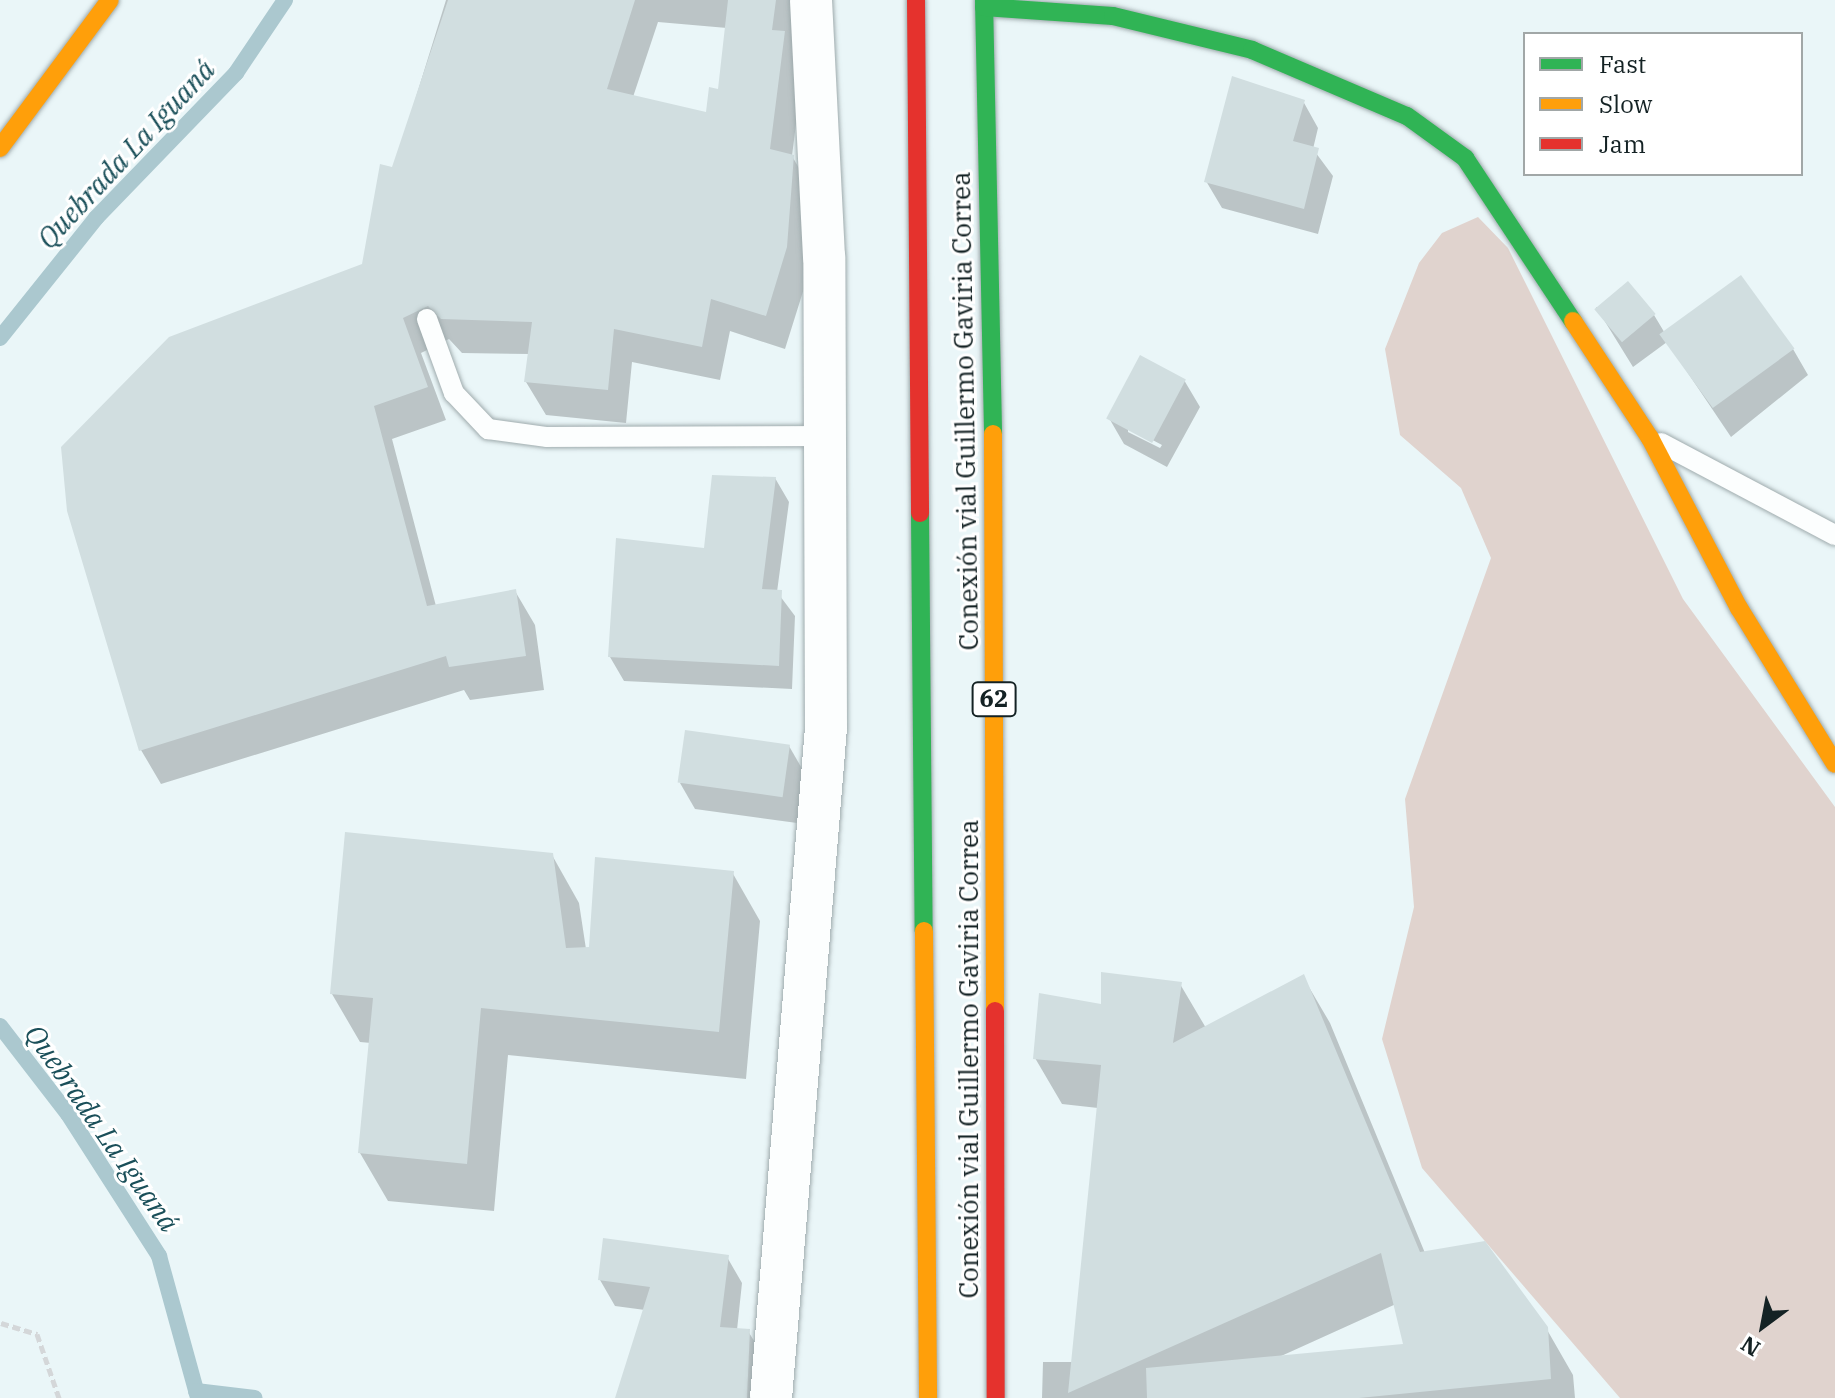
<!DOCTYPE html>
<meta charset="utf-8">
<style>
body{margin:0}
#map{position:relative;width:1835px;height:1398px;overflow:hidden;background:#eaf6f8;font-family:"IBM Plex Serif",serif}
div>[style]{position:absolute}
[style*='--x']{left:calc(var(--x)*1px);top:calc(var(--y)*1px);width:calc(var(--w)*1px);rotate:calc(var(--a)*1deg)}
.forest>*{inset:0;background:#e0d3ce}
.shadow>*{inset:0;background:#0003}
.stream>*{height:16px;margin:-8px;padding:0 8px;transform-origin:8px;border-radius:8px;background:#abc8cf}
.building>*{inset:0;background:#d1dee0;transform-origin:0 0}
.path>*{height:5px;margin-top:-2.5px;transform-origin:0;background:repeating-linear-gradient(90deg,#d4d7d9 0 8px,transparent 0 12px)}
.roads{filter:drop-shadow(0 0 2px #9fabad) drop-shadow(0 0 2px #9fabad)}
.lane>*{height:20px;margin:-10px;padding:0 10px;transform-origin:10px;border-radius:10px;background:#fcfefe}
.street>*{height:42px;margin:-21px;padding:0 21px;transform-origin:21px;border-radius:21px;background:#fcfefe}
.fast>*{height:18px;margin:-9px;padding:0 9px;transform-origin:9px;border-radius:9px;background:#30b455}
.slow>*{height:18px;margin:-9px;padding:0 9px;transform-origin:9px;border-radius:9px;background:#ff9f0a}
.jam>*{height:18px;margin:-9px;padding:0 9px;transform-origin:9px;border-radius:9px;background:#e5322d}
span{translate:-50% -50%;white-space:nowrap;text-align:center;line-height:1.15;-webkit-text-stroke:6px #fff;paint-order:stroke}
.shield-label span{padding:2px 6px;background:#fff;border:2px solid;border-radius:6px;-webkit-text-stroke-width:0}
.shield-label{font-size:24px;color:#142224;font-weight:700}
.street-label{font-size:26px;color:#142224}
.water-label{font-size:28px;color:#1a4f59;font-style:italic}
.legend{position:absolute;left:1523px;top:32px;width:280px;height:144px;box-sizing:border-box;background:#fff;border:2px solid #a1a7a7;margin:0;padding:10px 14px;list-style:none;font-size:24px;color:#142224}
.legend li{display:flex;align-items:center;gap:16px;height:40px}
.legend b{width:40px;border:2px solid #a1a7a7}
.north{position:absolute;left:1723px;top:1286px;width:80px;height:80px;-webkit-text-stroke:6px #fff;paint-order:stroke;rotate:212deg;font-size:22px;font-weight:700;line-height:32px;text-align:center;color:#142224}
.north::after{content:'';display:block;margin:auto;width:28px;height:36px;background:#142224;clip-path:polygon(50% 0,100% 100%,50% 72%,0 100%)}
</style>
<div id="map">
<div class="forest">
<div style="clip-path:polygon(1478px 217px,1508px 248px,1683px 599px,1835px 807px,1835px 1398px,1620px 1398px,1422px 1168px,1382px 1039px,1414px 907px,1405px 799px,1491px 558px,1461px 488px,1400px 435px,1385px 349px,1419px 263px,1442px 233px)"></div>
</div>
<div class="shadow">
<div style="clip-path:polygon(evenodd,446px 0,796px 0,803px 67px,792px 156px,812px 191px,806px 282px,785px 349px,730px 331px,720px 380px,632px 362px,626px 423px,546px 415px,526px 382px,530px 354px,462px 353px,449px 339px,421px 353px,446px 420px,392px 439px,436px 606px,515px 591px,535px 625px,544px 690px,470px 700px,464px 690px,161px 784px,141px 750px,69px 511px,364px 265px,446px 0,658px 22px,727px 28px,720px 91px,708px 114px,633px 97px,658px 22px)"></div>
<div style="clip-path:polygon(1303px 101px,1318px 128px,1313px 149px,1333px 176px,1318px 234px,1222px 208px,1206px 181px)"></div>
<div style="clip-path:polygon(1596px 307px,1654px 315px,1666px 335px,1793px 349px,1808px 375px,1731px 437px,1667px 342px,1633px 367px)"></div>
<div style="clip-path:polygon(evenodd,1184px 380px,1200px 407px,1167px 467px,1124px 444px,1109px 418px,1184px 380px,1128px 427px,1162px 445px,1160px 448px,1128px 432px,1128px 427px)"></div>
<div style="clip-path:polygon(775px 478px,789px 502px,777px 592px,795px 616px,792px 689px,624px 681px,610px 657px)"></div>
<div style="clip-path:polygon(789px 746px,804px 772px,797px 823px,695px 809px,680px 783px)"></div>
<div style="clip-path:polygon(552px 855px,579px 903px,586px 949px,732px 872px,760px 921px,746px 1079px,508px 1055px,494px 1211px,388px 1201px,360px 1153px,371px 1043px,360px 1042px,332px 994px)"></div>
<div style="clip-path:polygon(evenodd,1303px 977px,1330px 1023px,1425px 1253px,1546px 1328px,1573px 1375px,1575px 1398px,1042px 1398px,1043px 1362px,1073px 1362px,1098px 1108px,1062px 1104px,1035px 1058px,1103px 1007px,1180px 984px,1206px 1028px,1303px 977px,1396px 1304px,1406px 1345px,1279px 1357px,1396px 1304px)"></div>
<div style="clip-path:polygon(727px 1257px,742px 1283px,737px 1330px,748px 1331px,764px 1357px,763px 1398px,617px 1398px,645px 1310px,615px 1306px,600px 1280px)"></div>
</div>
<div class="stream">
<div style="--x:0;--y:338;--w:154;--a:-51.3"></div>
<div style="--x:96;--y:218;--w:202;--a:-46"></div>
<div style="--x:236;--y:73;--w:88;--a:-56.1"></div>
<div style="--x:0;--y:1026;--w:111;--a:52.3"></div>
<div style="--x:68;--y:1114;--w:169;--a:57.3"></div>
<div style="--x:159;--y:1256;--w:147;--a:74.6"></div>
<div style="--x:196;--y:1391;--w:59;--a:6.8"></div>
</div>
<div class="building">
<div style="clip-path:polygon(448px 0,635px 0,607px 89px,706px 112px,709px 87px,718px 89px,728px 0,776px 0,772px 30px,785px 31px,770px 149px,794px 155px,787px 247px,766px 316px,711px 299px,702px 347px,614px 329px,608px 390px,524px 382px,532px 322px,441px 319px,428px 306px,403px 318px,428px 387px,374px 406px,427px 606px,516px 589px,526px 656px,449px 667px,446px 656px,139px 751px,67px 511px,61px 447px,169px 337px,362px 264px,380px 164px,392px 167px)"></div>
<div style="clip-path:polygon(1232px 76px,1305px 100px,1293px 141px,1319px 148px,1304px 209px,1204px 182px)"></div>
<div style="left:1741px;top:275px;width:91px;height:101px;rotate:54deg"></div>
<div style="left:1628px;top:281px;width:43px;height:44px;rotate:50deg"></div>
<div style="left:1140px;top:355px;width:52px;height:72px;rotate:28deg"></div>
<div style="clip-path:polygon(712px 475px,776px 477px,762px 589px,782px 590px,779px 666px,608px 657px,616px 538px,704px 548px)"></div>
<div style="left:685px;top:730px;width:106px;height:53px;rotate:8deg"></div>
<div style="clip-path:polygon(345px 832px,553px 853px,566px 948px,589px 947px,595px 857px,734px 871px,719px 1032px,481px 1008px,467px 1164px,358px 1153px,373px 998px,330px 994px)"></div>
<div style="clip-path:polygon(1101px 972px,1182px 982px,1173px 1043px,1304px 974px,1420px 1252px,1485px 1241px,1548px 1327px,1551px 1379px,1359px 1398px,1147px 1398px,1146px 1368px,1403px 1344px,1381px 1253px,1068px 1393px,1101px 1065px,1033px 1059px,1039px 993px,1101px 1004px)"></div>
<div style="clip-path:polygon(603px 1238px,729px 1255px,720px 1327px,750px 1329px,747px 1398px,615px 1398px,650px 1287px,598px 1280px)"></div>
</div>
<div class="path">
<div style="--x:1;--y:1323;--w:38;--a:17"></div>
<div style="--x:37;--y:1334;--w:68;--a:71"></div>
</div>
<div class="roads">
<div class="lane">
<div style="--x:427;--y:319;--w:79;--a:70"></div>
<div style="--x:454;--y:393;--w:50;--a:46.6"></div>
<div style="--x:488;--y:429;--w:60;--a:7.7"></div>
<div style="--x:547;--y:437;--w:277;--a:-0.2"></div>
<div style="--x:1661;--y:443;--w:197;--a:27.9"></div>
</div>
<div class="street">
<div style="--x:771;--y:1398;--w:672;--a:-85.31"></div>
<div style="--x:826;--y:728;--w:471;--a:-90.2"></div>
<div style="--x:824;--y:257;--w:257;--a:-92.9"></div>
</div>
<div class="fast">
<div style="--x:984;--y:0;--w:434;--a:88.8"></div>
<div style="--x:984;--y:7;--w:129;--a:4"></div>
<div style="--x:1113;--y:16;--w:143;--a:13.7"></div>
<div style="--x:1252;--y:50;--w:168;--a:23.1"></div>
<div style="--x:1407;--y:116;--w:72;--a:35.9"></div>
<div style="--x:1465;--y:158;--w:196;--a:56.5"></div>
<div style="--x:920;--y:513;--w:418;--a:89.5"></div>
</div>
<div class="slow">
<div style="--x:0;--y:148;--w:184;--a:-53.4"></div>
<div style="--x:1573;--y:321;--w:140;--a:56.7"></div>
<div style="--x:1650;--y:438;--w:192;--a:62.4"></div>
<div style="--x:1739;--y:608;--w:183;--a:58.4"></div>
<div style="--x:993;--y:434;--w:577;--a:89.8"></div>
<div style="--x:924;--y:931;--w:467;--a:89.5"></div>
</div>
<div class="jam">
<div style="--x:916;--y:0;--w:513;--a:89.55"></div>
<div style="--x:995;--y:1011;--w:387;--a:89.9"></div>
</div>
</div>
<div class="shield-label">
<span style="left:994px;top:699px">62</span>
</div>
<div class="street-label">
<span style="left:965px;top:411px;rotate:-91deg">Conexión vial Guillermo Gaviria Correa</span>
<span style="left:969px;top:1059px;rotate:-90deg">Conexión vial Guillermo Gaviria Correa</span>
</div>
<div class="water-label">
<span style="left:126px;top:154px;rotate:-47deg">Quebrada La Iguaná</span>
<span style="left:102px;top:1128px;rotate:55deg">Quebrada La Iguaná</span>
</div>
<ul class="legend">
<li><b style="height:10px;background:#30b455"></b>Fast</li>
<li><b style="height:10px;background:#ff9f0a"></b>Slow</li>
<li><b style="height:10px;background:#e5322d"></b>Jam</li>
</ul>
<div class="north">N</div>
</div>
